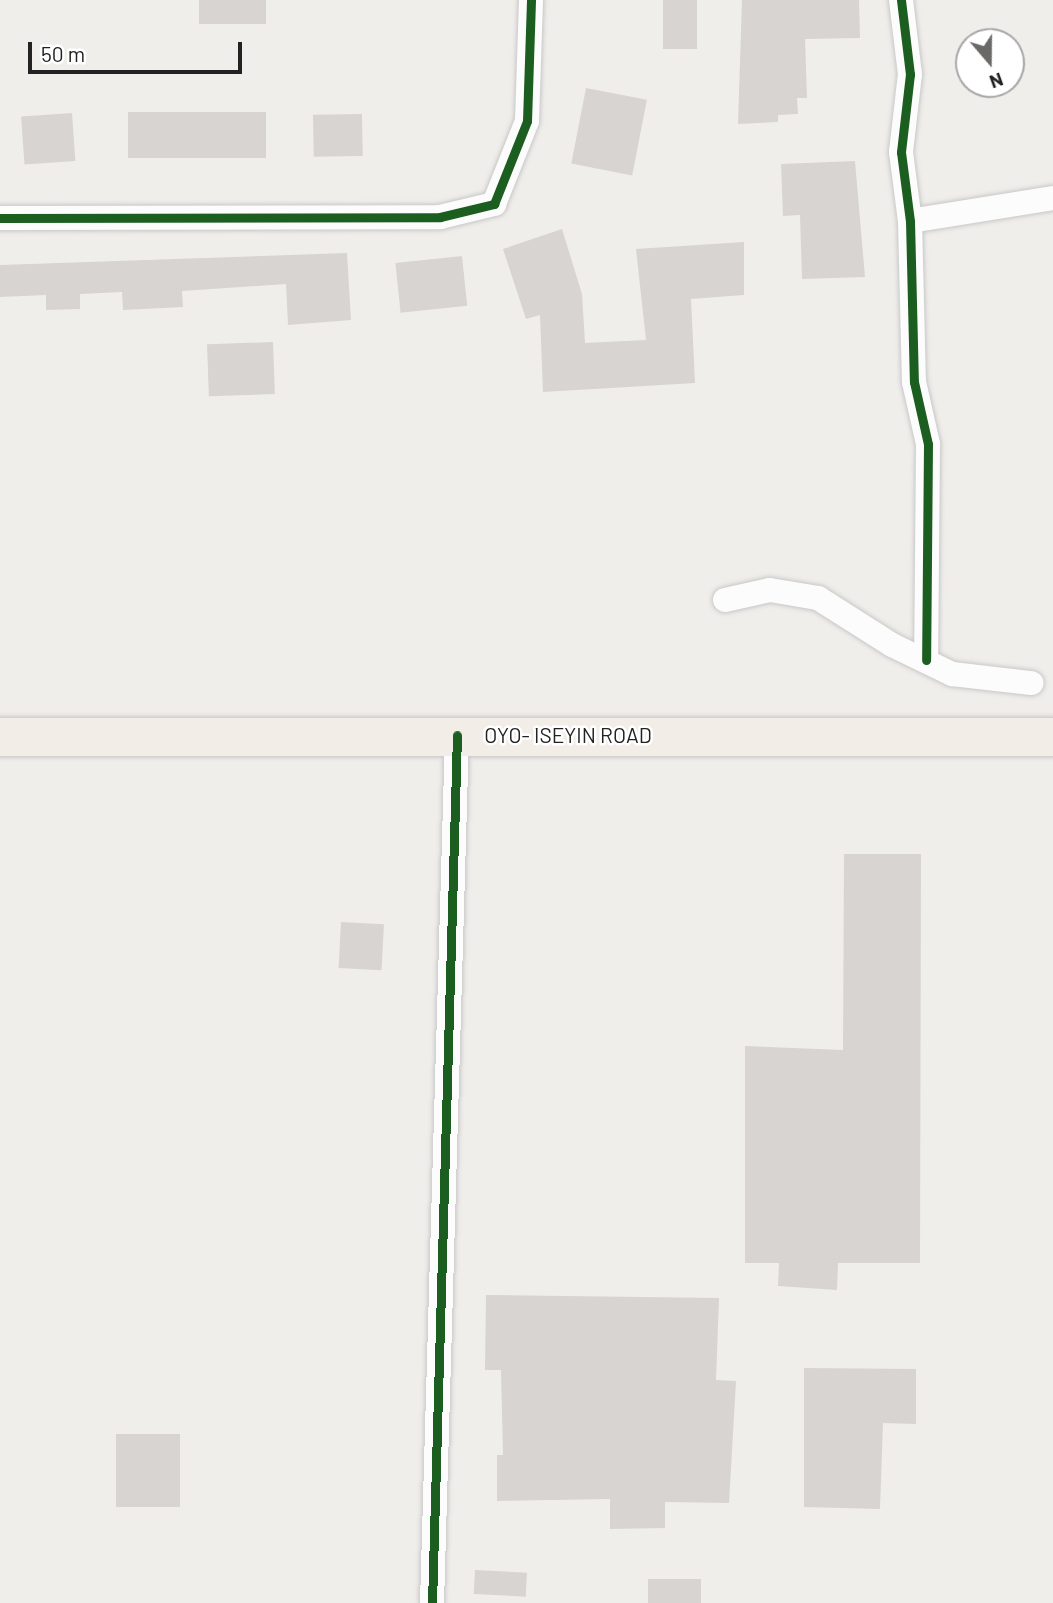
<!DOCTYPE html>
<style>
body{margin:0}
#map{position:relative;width:1053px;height:1603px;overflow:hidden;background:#f0eeeb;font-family:Barlow,sans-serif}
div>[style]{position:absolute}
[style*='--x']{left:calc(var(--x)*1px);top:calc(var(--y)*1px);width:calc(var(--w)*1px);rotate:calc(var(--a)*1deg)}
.building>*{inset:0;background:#d7d4d2;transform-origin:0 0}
.roads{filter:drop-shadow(0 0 2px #c9c8c7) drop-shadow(0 0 2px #c9c8c7)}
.minor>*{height:24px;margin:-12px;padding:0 12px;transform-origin:12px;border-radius:12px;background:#fdfcfc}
.primary>*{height:38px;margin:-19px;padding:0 19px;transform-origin:19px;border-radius:19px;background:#f3ede7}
.cycleway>*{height:9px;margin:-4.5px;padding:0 4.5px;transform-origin:4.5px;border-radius:4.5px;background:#1b5e20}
span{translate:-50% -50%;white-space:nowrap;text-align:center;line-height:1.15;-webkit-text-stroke:5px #fff;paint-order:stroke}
.street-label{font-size:21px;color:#222}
.north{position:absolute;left:955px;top:28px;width:70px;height:70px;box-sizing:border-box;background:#fff;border:2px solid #a7a7a7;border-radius:50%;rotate:160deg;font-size:19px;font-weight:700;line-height:28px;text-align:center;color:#222}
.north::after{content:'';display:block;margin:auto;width:24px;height:32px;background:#6a6968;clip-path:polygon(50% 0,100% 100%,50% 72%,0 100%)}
.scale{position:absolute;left:28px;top:42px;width:214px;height:32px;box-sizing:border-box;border:4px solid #222;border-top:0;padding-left:9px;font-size:21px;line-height:24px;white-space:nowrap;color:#222;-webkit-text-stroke:5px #fff;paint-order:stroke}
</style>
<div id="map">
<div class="building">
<div style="left:199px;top:0;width:67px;height:24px"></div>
<div style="left:663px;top:0;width:34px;height:49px"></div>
<div style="clip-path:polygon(742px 0,859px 0,860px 38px,805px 39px,807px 98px,797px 98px,798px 114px,778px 115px,778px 122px,738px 124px)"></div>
<div style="left:586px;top:88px;width:62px;height:77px;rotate:11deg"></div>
<div style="left:128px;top:112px;width:138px;height:46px"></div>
<div style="left:72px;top:113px;width:48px;height:51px;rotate:86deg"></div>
<div style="left:362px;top:114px;width:42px;height:49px;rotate:89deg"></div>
<div style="clip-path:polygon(855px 161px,865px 277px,802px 279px,800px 215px,783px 216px,781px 164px)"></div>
<div style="clip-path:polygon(562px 229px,582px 294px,585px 343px,646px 340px,636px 249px,744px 242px,744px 295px,691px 299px,695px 383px,543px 392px,540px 315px,526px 319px,503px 249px)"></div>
<div style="clip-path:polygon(347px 253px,351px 320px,288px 325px,286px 284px,182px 291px,183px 307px,123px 310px,122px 292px,80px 294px,80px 309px,46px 310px,46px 295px,0 297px,0 265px)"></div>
<div style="left:462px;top:256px;width:50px;height:67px;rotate:84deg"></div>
<div style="left:273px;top:342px;width:52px;height:66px;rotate:88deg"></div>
<div style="clip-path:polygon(844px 854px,921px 854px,920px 1263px,838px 1263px,837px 1290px,778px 1286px,779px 1263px,745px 1263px,745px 1046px,843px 1050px)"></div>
<div style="left:341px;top:922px;width:43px;height:46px;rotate:3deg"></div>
<div style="clip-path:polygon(486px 1295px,719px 1298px,716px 1380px,736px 1381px,729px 1503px,665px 1502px,665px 1528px,610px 1529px,610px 1499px,497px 1501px,497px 1455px,503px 1455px,501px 1370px,485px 1370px)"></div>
<div style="clip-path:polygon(804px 1368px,916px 1369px,916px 1424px,883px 1423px,880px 1509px,804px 1507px)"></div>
<div style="left:116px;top:1434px;width:64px;height:73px"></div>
<div style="left:475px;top:1570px;width:52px;height:24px;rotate:3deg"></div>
<div style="left:701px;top:1579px;width:24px;height:53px;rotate:90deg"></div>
</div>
<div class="roads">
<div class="minor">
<div style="--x:901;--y:0;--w:75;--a:83.1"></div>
<div style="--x:910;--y:74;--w:79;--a:96.6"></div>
<div style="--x:901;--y:152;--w:70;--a:82.6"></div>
<div style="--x:910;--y:221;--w:161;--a:88.6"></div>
<div style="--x:914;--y:382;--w:64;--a:77.3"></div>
<div style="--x:928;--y:444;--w:216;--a:90.5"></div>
<div style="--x:0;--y:218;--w:440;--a:-0.1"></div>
<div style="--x:440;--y:217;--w:56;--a:-13.5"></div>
<div style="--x:494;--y:204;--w:89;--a:-68.3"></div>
<div style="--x:527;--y:121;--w:121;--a:-88.1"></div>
<div style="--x:910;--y:221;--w:145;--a:-9.1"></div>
<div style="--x:725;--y:600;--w:46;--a:-12.5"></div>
<div style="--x:770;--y:590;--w:49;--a:9.5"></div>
<div style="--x:818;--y:598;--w:88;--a:32.4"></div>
<div style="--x:892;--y:645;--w:67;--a:25.8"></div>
<div style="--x:952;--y:674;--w:80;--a:6.5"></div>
<div style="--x:432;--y:1603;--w:868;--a:-88.35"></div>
</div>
<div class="primary">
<div style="--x:0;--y:737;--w:1053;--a:0"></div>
</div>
</div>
<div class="cycleway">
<div style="--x:901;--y:0;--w:75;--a:83.1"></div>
<div style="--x:910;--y:74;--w:79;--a:96.6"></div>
<div style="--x:901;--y:152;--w:70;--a:82.6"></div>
<div style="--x:910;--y:221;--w:161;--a:88.6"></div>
<div style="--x:914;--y:382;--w:64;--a:77.3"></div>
<div style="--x:928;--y:444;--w:216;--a:90.5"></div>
<div style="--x:0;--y:218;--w:440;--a:-0.1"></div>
<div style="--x:440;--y:217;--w:56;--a:-13.5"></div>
<div style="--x:494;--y:204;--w:89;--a:-68.3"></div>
<div style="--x:527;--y:121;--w:121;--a:-88.1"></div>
<div style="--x:432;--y:1603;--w:868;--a:-88.35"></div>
</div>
<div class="street-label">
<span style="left:568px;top:735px">OYO- ISEYIN ROAD</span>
</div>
<div class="north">N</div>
<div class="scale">50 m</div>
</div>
